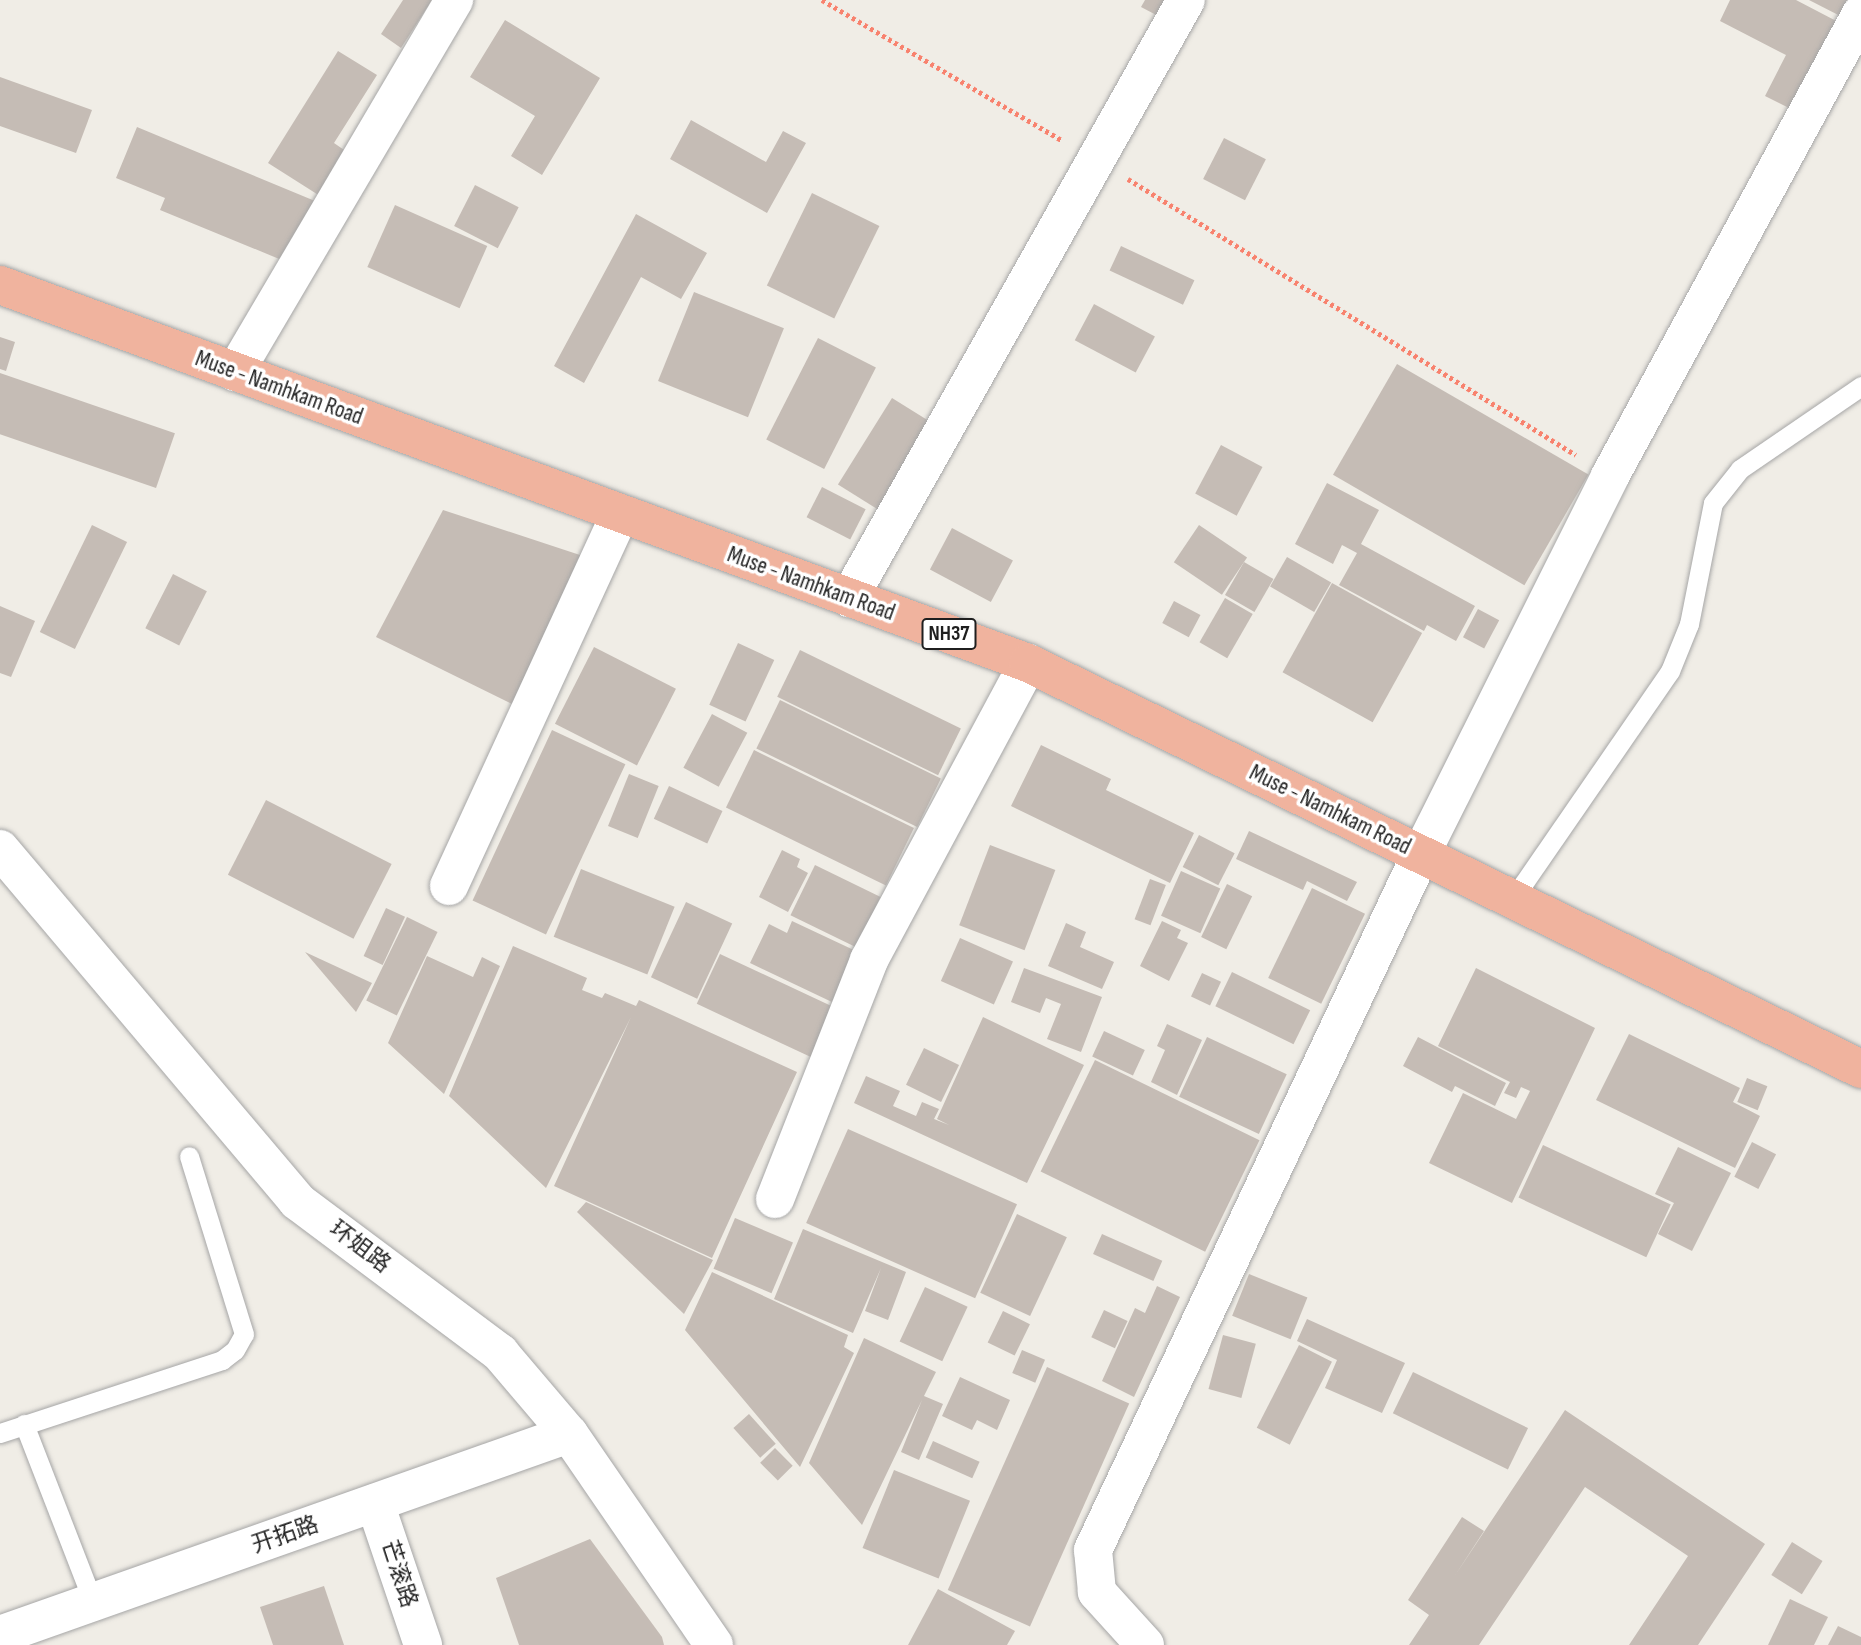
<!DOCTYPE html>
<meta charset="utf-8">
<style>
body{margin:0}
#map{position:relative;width:1861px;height:1645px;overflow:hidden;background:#f0ede6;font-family:"Sofia Sans Condensed","Noto Sans SC",sans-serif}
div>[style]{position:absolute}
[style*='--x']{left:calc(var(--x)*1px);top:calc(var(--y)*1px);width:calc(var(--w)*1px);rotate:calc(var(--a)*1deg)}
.building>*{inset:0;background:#c5bcb5;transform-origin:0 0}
.path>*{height:4.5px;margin-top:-2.25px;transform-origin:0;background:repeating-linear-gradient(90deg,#f8826e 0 3.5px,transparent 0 7px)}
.roads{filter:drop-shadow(0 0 2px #a6a6a6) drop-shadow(0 0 2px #a6a6a6)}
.service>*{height:19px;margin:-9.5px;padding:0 9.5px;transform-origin:9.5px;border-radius:9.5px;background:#fff}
.minor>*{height:38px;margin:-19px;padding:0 19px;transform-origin:19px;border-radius:19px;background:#fff}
.tertiary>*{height:38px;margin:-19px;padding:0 19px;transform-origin:19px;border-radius:19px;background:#fff}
.trunk>*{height:38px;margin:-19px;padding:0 19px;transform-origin:19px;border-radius:19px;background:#f0b39e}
span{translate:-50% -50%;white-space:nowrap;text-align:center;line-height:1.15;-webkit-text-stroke:7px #fff;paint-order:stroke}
.shield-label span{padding:2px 5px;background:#fff;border:2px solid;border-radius:5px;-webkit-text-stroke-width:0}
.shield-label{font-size:21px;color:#1f1f1f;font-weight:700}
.street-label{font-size:23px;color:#1f1f1f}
</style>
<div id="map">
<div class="building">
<div style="clip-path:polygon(403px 0,432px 0,401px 48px,381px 34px)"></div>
<div style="clip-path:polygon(1145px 0,1172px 0,1162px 18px,1141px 7px)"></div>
<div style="clip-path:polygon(1730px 0,1796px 0,1842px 24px,1797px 112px,1765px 96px,1786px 55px,1720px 21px)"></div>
<div style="clip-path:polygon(1809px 0,1858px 0,1848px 20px)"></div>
<div style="clip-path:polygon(505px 20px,600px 78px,542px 175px,511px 156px,535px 116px,470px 77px)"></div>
<div style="clip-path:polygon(338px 51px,377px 75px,334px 143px,347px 152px,320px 196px,268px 163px)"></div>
<div style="clip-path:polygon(0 77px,92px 110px,76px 153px,0 126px)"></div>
<div style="clip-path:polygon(691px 120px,766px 162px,783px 131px,806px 143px,767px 213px,670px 159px)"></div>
<div style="clip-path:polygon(137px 127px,315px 201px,289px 263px,160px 210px,165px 198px,116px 178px)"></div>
<div style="left:1224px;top:138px;width:47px;height:46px;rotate:27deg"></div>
<div style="left:475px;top:185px;width:49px;height:46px;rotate:27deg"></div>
<div style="left:812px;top:193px;width:75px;height:103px;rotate:26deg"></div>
<div style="left:395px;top:205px;width:101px;height:68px;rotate:24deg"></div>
<div style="clip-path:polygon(636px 214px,707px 253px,681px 299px,641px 277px,584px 383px,554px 366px)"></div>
<div style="left:1121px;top:246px;width:81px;height:27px;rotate:25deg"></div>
<div style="left:694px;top:292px;width:97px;height:96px;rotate:22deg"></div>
<div style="left:1094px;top:304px;width:69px;height:41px;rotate:28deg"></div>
<div style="clip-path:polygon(0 337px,15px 342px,6px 371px,0 369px)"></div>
<div style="left:818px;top:338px;width:65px;height:114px;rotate:27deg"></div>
<div style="left:1397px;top:364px;width:221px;height:128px;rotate:30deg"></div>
<div style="left:0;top:373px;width:185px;height:58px;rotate:19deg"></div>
<div style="left:892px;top:398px;width:54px;height:102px;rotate:32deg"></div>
<div style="left:1221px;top:445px;width:47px;height:55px;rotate:28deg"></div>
<div style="clip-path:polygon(1327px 483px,1379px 510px,1361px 544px,1475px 606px,1456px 641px,1427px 625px,1424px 631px,1339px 585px,1357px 553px,1342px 545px,1333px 564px,1295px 544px)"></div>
<div style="left:822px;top:487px;width:49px;height:34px;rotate:27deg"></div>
<div style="clip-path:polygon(443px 510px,586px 557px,514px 705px,376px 637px)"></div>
<div style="left:92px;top:525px;width:39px;height:119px;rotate:26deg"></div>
<div style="left:1199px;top:525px;width:58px;height:45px;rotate:34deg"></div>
<div style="left:952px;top:528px;width:69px;height:47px;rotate:28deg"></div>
<div style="left:1287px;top:557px;width:51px;height:34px;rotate:30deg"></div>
<div style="left:1244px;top:562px;width:34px;height:38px;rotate:30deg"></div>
<div style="left:173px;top:574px;width:38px;height:61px;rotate:27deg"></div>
<div style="left:1332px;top:583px;width:103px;height:102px;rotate:29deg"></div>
<div style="left:1225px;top:598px;width:32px;height:51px;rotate:30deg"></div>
<div style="left:1174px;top:601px;width:30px;height:25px;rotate:28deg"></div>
<div style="clip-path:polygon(0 606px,35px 621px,11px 677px,0 673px)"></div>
<div style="left:1478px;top:609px;width:24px;height:32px;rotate:28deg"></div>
<div style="left:738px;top:643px;width:40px;height:68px;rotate:25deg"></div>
<div style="left:594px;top:647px;width:92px;height:86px;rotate:27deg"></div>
<div style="left:800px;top:650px;width:179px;height:52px;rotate:26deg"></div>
<div style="left:780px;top:700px;width:179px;height:54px;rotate:26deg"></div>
<div style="left:712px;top:714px;width:40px;height:61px;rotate:28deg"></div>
<div style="left:552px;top:730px;width:81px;height:188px;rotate:25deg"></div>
<div style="clip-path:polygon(1041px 745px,1111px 779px,1106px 790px,1194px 833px,1170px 883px,1011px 806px)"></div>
<div style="left:754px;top:750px;width:178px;height:64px;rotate:26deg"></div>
<div style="left:629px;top:774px;width:32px;height:56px;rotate:22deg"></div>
<div style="left:669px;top:786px;width:59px;height:36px;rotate:25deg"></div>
<div style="left:266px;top:800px;width:141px;height:84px;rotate:27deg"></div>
<div style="clip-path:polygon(1249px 831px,1357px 882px,1347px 901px,1307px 881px,1303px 890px,1236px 859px)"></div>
<div style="left:1199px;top:835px;width:40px;height:36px;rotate:27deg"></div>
<div style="left:990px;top:845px;width:70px;height:86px;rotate:21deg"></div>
<div style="clip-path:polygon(782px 850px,800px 859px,797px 867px,808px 873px,788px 912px,759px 897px)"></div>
<div style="left:815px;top:865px;width:73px;height:56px;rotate:26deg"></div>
<div style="left:581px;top:869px;width:101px;height:73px;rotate:22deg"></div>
<div style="left:1181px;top:871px;width:43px;height:49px;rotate:24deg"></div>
<div style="left:1150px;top:879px;width:17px;height:43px;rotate:21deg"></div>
<div style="left:1227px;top:884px;width:28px;height:59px;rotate:26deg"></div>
<div style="left:1312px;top:888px;width:59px;height:100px;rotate:26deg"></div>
<div style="left:686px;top:902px;width:51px;height:83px;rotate:25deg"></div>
<div style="left:386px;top:908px;width:21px;height:53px;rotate:25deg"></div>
<div style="left:407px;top:917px;width:34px;height:93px;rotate:26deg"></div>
<div style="clip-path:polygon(792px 921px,858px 952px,834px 1003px,750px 963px,769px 924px,787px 933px)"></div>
<div style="clip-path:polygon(1162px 921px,1181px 930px,1177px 938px,1188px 943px,1169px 981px,1140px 966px)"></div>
<div style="clip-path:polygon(1066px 923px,1086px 932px,1080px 947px,1114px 962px,1102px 989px,1048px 966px)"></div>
<div style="left:960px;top:938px;width:58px;height:47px;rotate:24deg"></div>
<div style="clip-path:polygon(513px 946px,587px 978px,582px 990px,602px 998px,605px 993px,636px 1006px,639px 1000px,797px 1072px,712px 1258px,554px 1186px,631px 1017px,546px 1188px,449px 1096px)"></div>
<div style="clip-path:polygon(305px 952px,372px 983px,356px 1012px)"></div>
<div style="left:720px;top:954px;width:127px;height:55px;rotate:25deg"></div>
<div style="clip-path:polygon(427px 956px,473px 977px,482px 957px,500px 966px,444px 1094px,388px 1043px)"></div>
<div style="clip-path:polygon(1024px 968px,1102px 997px,1081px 1052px,1047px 1039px,1061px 1004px,1046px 998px,1040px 1013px,1011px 1002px)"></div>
<div style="clip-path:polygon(1476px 968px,1595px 1028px,1512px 1203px,1429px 1163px,1463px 1093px,1516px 1119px,1530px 1091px,1521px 1087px,1516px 1098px,1504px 1093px,1510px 1082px,1438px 1046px)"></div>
<div style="left:1232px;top:972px;width:87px;height:38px;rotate:26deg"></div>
<div style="left:1202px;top:973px;width:21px;height:26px;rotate:25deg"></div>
<div style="clip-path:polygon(983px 1017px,1084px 1065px,1027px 1183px,854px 1103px,866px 1076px,900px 1091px,893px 1106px,916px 1116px,922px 1102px,939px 1109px,934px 1119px,949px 1125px,937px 1119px)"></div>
<div style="clip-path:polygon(1167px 1024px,1202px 1040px,1177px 1095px,1151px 1082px,1165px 1050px,1157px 1046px)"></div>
<div style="left:1104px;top:1031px;width:45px;height:28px;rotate:25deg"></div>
<div style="clip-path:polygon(1629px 1034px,1740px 1088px,1733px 1102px,1760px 1116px,1735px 1168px,1596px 1100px)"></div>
<div style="left:1207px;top:1037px;width:88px;height:66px;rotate:25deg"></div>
<div style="clip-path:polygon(1418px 1037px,1506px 1083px,1495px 1106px,1455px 1086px,1452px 1092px,1403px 1066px)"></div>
<div style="left:924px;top:1048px;width:39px;height:41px;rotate:26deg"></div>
<div style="left:1095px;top:1060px;width:183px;height:124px;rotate:26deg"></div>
<div style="left:1747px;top:1078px;width:22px;height:26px;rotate:22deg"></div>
<div style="left:848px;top:1129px;width:185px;height:103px;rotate:24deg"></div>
<div style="left:1752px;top:1142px;width:27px;height:39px;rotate:27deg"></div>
<div style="left:1543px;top:1145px;width:141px;height:58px;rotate:25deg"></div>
<div style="clip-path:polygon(1678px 1147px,1731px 1173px,1692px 1251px,1658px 1234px,1674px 1203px,1655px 1194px)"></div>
<div style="clip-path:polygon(586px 1202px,713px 1260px,684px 1314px,577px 1212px)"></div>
<div style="left:1017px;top:1214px;width:55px;height:87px;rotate:25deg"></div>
<div style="left:735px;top:1218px;width:63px;height:55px;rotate:23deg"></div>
<div style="clip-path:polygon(803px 1229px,906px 1272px,888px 1320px,865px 1311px,881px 1268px,853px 1333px,774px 1299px)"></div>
<div style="left:1102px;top:1234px;width:66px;height:22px;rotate:24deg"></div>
<div style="clip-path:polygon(712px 1272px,848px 1335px,844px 1347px,854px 1353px,800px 1467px,685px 1330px)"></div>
<div style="left:1249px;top:1274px;width:63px;height:45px;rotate:22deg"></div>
<div style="clip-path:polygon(1157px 1286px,1180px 1297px,1134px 1397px,1102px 1381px,1135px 1308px,1145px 1313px)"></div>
<div style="left:925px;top:1287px;width:47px;height:60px;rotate:25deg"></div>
<div style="left:1104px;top:1310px;width:26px;height:30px;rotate:25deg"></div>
<div style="left:1003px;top:1311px;width:30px;height:35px;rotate:26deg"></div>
<div style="clip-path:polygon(1307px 1319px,1405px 1363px,1382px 1413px,1325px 1388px,1337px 1360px,1297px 1341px)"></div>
<div style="left:1223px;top:1335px;width:34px;height:56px;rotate:15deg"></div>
<div style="clip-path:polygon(864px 1338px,936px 1372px,924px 1396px,943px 1404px,919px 1460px,901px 1452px,922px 1400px,862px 1525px,809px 1463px)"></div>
<div style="left:1299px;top:1345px;width:37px;height:93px;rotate:27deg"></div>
<div style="left:1022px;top:1350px;width:25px;height:25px;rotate:23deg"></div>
<div style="left:1047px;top:1367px;width:90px;height:244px;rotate:24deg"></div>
<div style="left:1413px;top:1372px;width:128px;height:46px;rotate:26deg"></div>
<div style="clip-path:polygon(960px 1377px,1010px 1400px,997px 1430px,977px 1420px,972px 1430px,942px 1416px)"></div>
<div style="clip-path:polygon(1565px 1410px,1765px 1544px,1698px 1645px,1629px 1645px,1688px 1556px,1585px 1487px,1479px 1645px,1409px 1645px,1429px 1615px,1408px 1600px,1462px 1517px,1484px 1531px,1454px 1577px)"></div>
<div style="left:749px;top:1414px;width:40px;height:21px;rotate:48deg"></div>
<div style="left:933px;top:1441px;width:51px;height:18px;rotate:24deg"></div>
<div style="left:775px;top:1448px;width:25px;height:21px;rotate:45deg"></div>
<div style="left:894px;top:1470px;width:82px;height:84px;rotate:22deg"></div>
<div style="clip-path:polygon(590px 1539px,662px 1637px,664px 1645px,519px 1645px,496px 1578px)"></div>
<div style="left:1792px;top:1542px;width:36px;height:39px;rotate:32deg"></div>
<div style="clip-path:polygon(324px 1586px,344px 1645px,273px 1645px,260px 1607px)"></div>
<div style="clip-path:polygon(938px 1589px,1015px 1631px,1007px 1645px,908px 1645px)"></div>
<div style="clip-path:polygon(1790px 1599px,1828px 1617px,1814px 1645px,1768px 1645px)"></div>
<div style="clip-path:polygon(1838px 1626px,1861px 1637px,1861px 1645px,1828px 1645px)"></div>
</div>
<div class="path">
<div style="--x:822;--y:0;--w:279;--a:30.3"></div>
<div style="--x:1128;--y:179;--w:526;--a:31.64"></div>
</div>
<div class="roads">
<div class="service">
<div style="--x:1512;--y:900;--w:278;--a:-55.4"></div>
<div style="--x:1670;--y:671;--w:51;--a:-68"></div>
<div style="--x:1689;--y:624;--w:123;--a:-78.8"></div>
<div style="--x:1713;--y:503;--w:43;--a:-51.5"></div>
<div style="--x:1740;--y:469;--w:147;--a:-34.4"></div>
<div style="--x:24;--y:1424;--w:191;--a:68.8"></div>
<div style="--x:0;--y:1433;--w:234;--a:-18.2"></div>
<div style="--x:222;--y:1360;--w:16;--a:-38"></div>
<div style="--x:235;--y:1350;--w:18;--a:-61"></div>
<div style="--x:244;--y:1334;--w:186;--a:-107.2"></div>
</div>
<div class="minor">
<div style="--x:235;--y:372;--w:432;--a:-59.5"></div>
<div style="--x:849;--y:598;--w:686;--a:-60.6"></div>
<div style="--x:0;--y:849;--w:461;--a:49.8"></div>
<div style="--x:297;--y:1201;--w:254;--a:36.8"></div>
<div style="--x:500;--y:1353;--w:106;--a:49.6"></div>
<div style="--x:569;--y:1434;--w:256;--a:55.5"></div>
<div style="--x:449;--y:886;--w:409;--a:-65.3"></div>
<div style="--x:775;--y:1199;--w:257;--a:-68.5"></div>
<div style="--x:869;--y:960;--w:337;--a:-61.8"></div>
<div style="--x:375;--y:1503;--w:150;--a:71.3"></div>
<div style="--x:1145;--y:1645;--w:72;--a:-132.2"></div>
<div style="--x:1097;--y:1592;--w:42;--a:-95.4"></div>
<div style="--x:1093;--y:1550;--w:769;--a:-64.77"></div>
<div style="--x:1421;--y:854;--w:423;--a:-63.4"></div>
<div style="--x:1610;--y:476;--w:526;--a:-61.49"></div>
</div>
<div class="tertiary">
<div style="--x:0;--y:1635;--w:603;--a:-19.46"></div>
</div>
<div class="trunk">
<div style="--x:0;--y:285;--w:1095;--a:20.19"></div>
<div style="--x:1028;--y:663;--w:927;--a:25.98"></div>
</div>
</div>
<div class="shield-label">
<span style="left:949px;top:634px">NH37</span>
</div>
<div class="street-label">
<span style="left:279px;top:388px;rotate:20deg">Muse - Namhkam Road</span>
<span style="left:811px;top:584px;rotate:20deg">Muse - Namhkam Road</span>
<span style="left:1330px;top:810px;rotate:26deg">Muse - Namhkam Road</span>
<span style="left:360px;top:1247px;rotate:37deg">环姐路</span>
<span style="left:285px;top:1535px;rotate:-19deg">开拓路</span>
<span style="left:399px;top:1574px;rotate:72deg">芒滚路</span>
</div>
</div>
